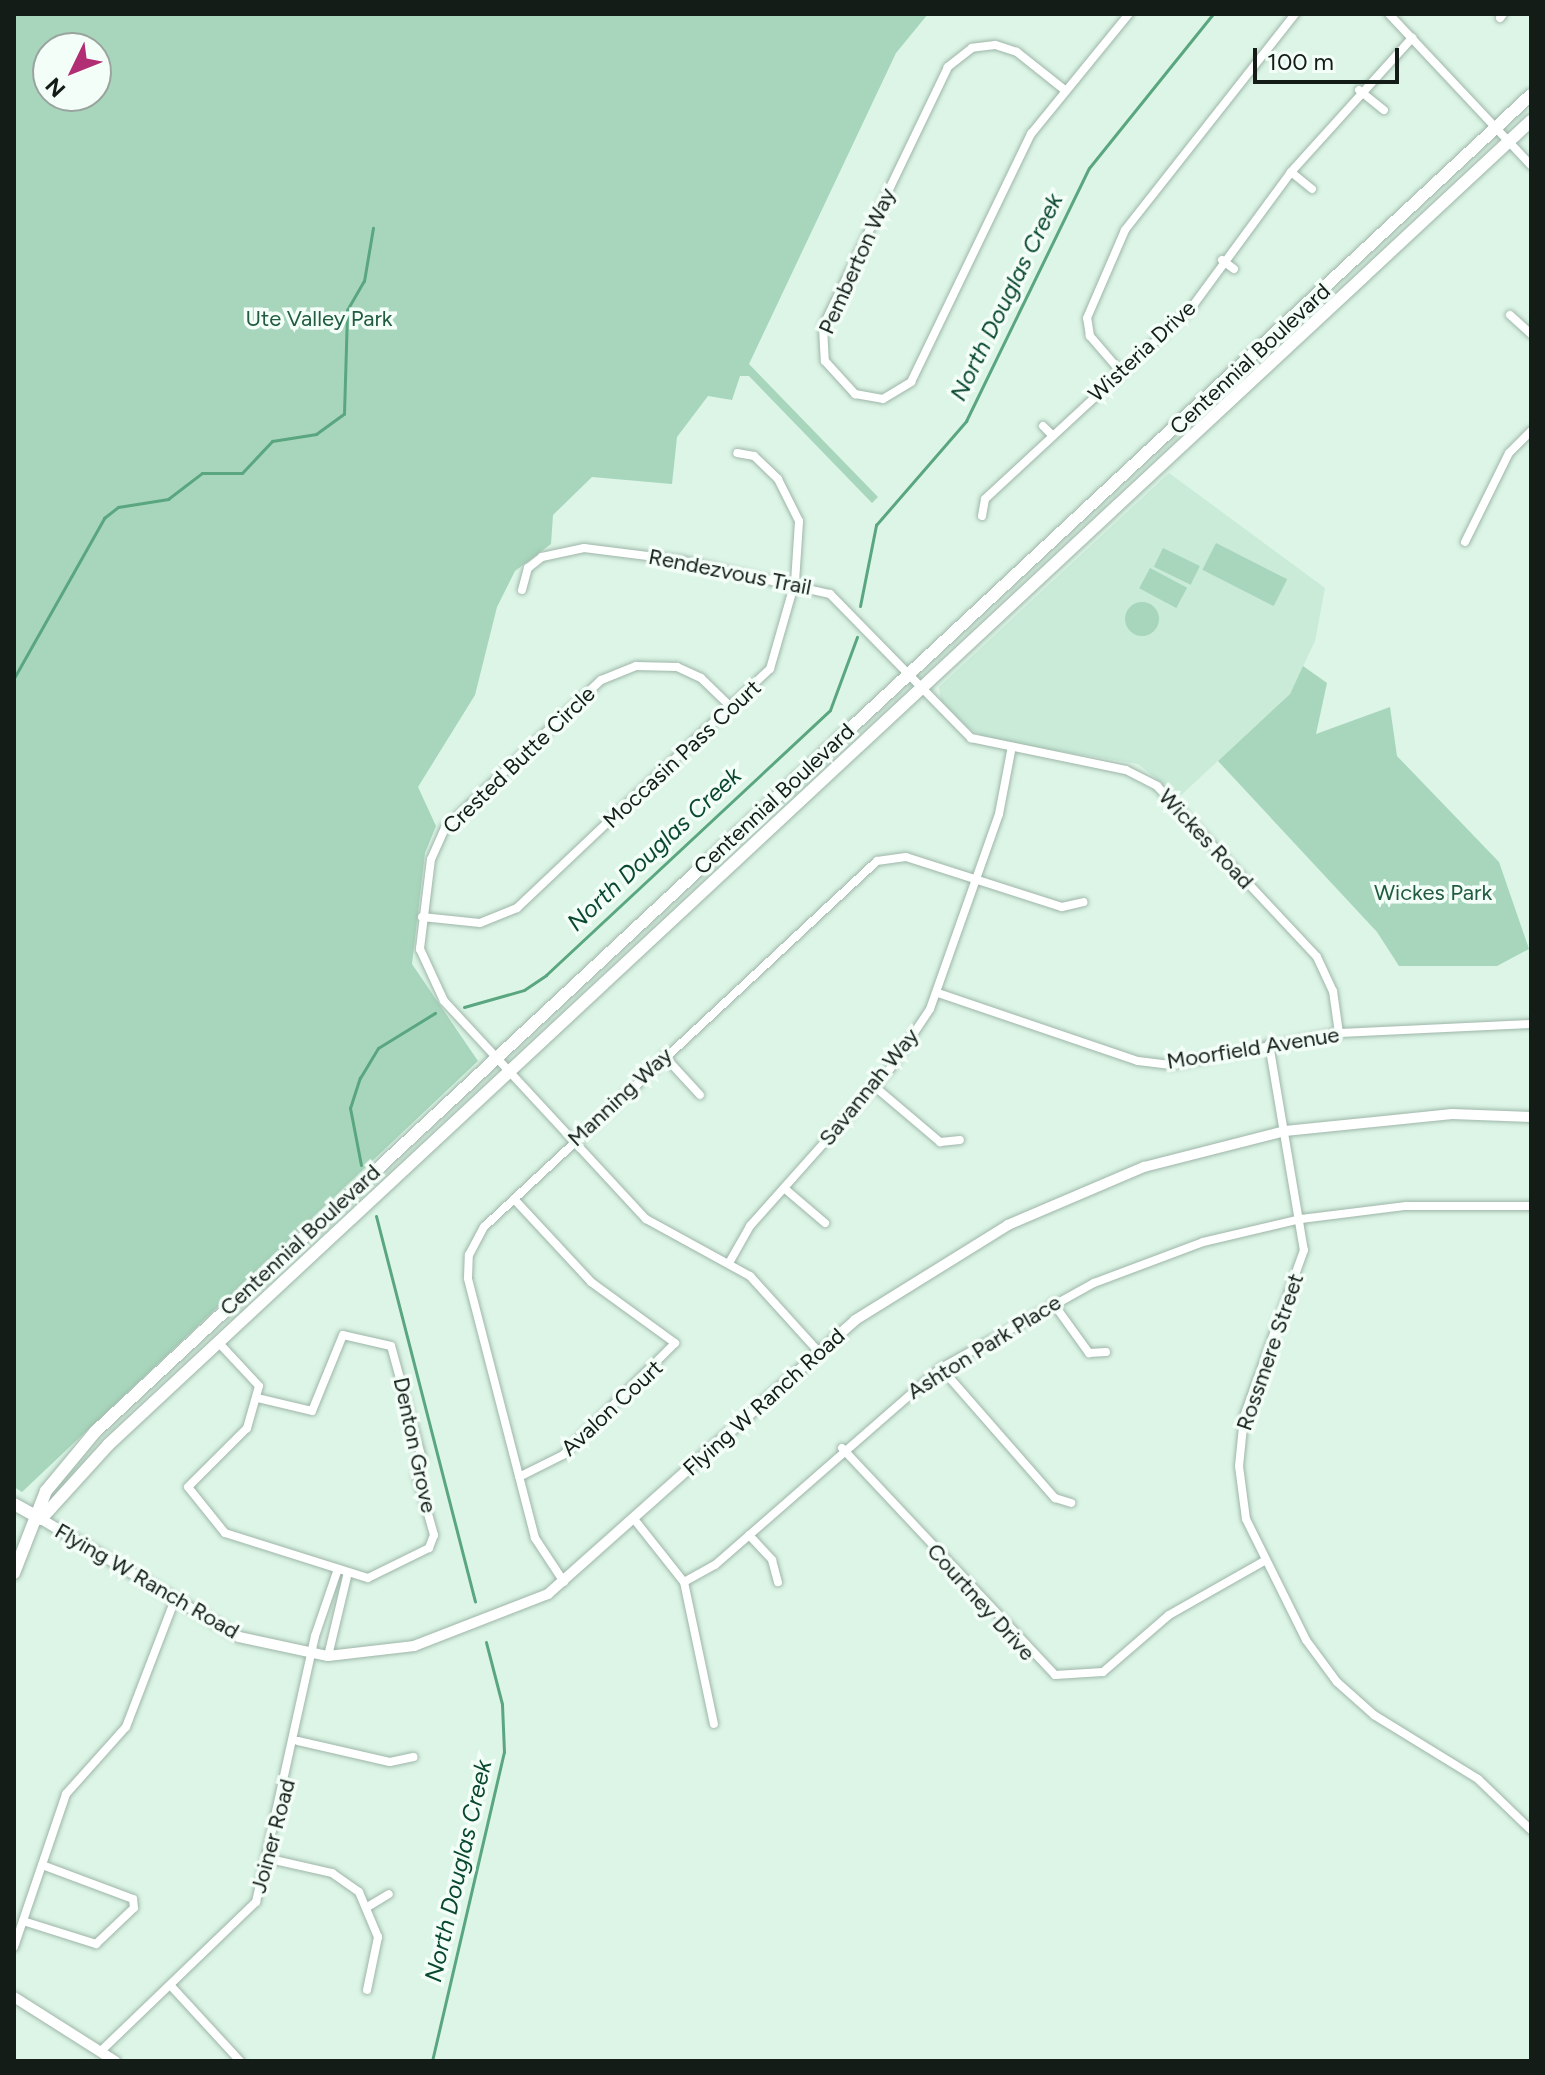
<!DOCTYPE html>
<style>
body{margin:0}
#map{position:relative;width:1545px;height:2075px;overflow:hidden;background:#dcf5e6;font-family:Figtree,sans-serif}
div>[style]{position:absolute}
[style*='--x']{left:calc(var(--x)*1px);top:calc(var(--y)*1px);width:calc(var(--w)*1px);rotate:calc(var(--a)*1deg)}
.built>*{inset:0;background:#c9ebd8}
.green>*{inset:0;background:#a7d6bc;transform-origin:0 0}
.round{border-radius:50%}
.stream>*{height:3px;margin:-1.5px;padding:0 1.5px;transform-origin:1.5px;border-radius:1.5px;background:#5aa680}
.roads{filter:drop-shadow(0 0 2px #9eb6a9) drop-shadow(0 0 2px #9eb6a9)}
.minor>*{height:8px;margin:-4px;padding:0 4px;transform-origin:4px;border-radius:4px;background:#fff}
.tertiary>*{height:10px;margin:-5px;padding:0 5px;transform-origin:5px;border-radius:5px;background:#fff}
.secondary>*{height:12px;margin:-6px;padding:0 6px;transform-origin:6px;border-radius:6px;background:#fff}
span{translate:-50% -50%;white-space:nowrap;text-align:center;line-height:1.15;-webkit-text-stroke:7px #f4fef8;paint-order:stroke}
.street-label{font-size:22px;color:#131c17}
.park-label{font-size:22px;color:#215b40}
.water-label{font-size:24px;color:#09482f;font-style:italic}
.frame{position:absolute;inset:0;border:16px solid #131c17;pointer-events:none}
.north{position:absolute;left:32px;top:32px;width:80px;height:80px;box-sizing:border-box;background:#f4fef8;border:2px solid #9aa49e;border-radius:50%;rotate:227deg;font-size:22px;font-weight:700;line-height:32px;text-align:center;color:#131c17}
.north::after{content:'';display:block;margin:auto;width:28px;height:36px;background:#b12d74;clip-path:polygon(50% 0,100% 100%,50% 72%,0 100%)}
.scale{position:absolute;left:1253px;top:48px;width:146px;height:36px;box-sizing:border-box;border:4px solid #131c17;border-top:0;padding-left:10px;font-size:24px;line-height:28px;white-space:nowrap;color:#131c17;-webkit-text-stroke:6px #f4fef8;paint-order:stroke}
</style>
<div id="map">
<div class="built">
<div style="clip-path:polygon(1169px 473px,1325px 588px,1315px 641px,1290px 694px,1179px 797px,1138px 764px,988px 739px,967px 727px,941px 701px,939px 687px)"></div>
</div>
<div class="green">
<div style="clip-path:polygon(evenodd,14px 14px,928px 14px,896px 53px,749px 364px,878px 497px,872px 503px,749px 376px,740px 376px,732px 400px,708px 396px,677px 437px,672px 484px,592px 477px,553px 515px,551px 544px,515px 571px,497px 607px,475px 695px,418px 787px,436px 826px,425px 853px,412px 964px,478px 1061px,22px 1492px,14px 1487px,14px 14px,96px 48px,96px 96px,48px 96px,48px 48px,96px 48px)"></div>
<div style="left:1216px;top:543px;width:80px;height:30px;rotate:27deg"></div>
<div style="left:1163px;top:548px;width:41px;height:21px;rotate:26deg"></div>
<div style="left:1150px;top:568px;width:42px;height:23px;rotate:28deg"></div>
<div class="round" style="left:1125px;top:602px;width:34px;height:34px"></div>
<div style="clip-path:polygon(1303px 666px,1327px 683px,1316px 734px,1390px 707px,1397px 756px,1499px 862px,1529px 949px,1497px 966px,1399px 966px,1377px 932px,1218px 761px,1290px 694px)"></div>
</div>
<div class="stream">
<div style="--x:860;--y:606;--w:83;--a:-78.8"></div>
<div style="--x:876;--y:525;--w:138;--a:-49.1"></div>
<div style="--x:966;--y:421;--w:281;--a:-64.1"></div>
<div style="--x:1089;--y:168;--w:198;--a:-51.2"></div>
<div style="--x:14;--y:678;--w:184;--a:-60.6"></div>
<div style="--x:104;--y:518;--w:18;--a:-38"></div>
<div style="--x:118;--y:507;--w:51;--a:-9.1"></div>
<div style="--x:168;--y:499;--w:43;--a:-37.4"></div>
<div style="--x:202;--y:473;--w:40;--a:0"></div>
<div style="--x:242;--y:473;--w:44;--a:-46.8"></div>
<div style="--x:272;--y:441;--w:45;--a:-9"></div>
<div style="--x:316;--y:434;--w:34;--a:-36"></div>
<div style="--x:344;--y:414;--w:104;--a:-88.3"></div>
<div style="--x:347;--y:310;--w:34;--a:-60"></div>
<div style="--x:364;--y:281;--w:54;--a:-80.4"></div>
<div style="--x:464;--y:1007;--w:62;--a:-15.8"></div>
<div style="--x:524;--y:990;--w:27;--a:-34"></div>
<div style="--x:546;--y:975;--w:388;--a:-43"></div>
<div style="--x:830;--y:710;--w:78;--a:-69.7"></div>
<div style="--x:361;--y:1165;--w:58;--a:-100.9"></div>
<div style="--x:350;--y:1108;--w:32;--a:-72"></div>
<div style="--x:360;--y:1078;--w:35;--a:-59"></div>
<div style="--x:378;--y:1048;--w:67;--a:-31.6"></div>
<div style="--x:376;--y:1216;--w:398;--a:75.6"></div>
<div style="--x:432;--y:2061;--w:317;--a:-76.9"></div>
<div style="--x:504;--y:1752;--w:48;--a:-92.4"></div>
<div style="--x:502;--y:1704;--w:64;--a:-104.5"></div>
</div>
<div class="roads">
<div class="minor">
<div style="--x:1389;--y:14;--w:207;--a:46.8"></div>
<div style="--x:1500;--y:18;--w:5;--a:-53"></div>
<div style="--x:1359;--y:90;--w:32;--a:39"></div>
<div style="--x:1066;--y:91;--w:63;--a:-141.5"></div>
<div style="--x:1017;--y:52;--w:23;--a:-162"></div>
<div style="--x:995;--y:45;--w:23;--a:173"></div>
<div style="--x:972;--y:48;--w:31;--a:142"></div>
<div style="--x:948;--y:67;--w:288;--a:115.7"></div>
<div style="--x:823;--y:327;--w:34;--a:87"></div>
<div style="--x:825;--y:361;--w:45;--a:47.7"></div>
<div style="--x:855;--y:394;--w:28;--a:10"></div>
<div style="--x:883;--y:399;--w:33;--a:-31"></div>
<div style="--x:911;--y:382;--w:276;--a:-64.2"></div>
<div style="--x:1031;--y:134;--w:155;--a:-50.8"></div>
<div style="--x:1291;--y:172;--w:27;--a:39"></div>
<div style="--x:1222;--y:260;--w:15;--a:37"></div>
<div style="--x:1510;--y:315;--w:28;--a:42"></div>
<div style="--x:1121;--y:372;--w:48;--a:-130.7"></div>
<div style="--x:1090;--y:336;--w:18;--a:-99"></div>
<div style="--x:1087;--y:318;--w:96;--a:-66.6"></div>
<div style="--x:1125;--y:230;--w:275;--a:-51.8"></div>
<div style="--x:1043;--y:426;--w:14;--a:45"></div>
<div style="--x:982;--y:516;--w:17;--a:-80"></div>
<div style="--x:985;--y:499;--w:282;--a:-42.8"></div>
<div style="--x:1192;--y:307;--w:167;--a:-53.7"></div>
<div style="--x:1291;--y:172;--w:181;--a:-47.9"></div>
<div style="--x:1465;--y:542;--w:99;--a:-63.7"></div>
<div style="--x:1509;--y:453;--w:31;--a:-45"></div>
<div style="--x:522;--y:590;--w:23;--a:-75"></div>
<div style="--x:528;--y:568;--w:18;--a:-38"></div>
<div style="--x:542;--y:557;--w:43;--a:-12.1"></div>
<div style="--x:584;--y:548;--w:96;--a:7.2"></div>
<div style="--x:679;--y:560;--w:155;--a:12.7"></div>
<div style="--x:830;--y:594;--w:202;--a:45.6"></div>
<div style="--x:971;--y:738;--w:158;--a:11.7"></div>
<div style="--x:1126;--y:770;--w:35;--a:27"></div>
<div style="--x:1157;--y:786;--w:234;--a:46.9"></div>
<div style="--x:1317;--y:957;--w:38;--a:65"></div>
<div style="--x:1333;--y:991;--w:42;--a:81.9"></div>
<div style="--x:732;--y:708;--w:43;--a:-135.9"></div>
<div style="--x:701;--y:678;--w:26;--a:-155"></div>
<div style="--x:677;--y:667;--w:41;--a:-178.6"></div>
<div style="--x:636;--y:666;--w:38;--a:158"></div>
<div style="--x:601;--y:680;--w:215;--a:136.5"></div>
<div style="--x:445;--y:828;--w:34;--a:114"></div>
<div style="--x:431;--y:859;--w:91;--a:97"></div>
<div style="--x:420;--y:949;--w:57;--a:65.2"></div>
<div style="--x:444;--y:1001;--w:297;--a:47.2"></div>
<div style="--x:646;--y:1219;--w:119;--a:28.7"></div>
<div style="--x:750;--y:1276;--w:101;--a:47.8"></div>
<div style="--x:422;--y:917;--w:58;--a:5.9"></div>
<div style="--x:480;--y:923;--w:40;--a:-22"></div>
<div style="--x:517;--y:908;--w:348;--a:-43.4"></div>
<div style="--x:770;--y:669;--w:91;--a:-74"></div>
<div style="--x:795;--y:582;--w:61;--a:-86.2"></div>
<div style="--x:799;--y:521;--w:47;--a:-116.6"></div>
<div style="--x:778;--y:479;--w:33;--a:-136"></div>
<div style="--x:754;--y:456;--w:17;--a:-170"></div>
<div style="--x:938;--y:993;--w:211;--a:18.8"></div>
<div style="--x:1138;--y:1061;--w:33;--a:7"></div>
<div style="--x:1171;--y:1065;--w:171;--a:-10.8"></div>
<div style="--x:1339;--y:1033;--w:192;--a:-2.7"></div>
<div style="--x:1269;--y:1044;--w:209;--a:80.4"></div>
<div style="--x:1304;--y:1250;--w:177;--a:109.8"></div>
<div style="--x:1244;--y:1417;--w:49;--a:95.8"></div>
<div style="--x:1239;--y:1466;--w:53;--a:82.5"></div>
<div style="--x:1246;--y:1519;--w:135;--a:63.6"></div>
<div style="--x:1306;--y:1640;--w:52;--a:53.6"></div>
<div style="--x:1337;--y:1682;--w:50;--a:41.7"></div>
<div style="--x:1374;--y:1715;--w:122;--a:31.6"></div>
<div style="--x:1478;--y:1779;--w:74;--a:43.9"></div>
<div style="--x:664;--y:1056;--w:53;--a:47.3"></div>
<div style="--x:874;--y:1086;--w:87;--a:40.3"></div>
<div style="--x:940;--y:1142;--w:20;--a:-6"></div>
<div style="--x:784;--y:1188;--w:54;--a:40.5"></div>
<div style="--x:514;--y:1199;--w:113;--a:47.1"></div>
<div style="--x:591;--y:1282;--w:104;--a:36"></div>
<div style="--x:675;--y:1343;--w:158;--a:135"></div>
<div style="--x:563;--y:1455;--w:49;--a:153.4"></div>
<div style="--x:729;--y:1263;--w:43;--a:-60.4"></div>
<div style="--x:750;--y:1226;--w:210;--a:-48.3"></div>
<div style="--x:890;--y:1069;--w:72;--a:-56.3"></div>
<div style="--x:930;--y:1009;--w:207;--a:-70.5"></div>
<div style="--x:999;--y:814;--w:64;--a:-79.2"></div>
<div style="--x:1053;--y:1303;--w:62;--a:54.2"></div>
<div style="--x:1089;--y:1353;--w:17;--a:-3"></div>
<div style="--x:218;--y:1342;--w:60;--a:47"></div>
<div style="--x:259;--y:1386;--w:44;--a:105.9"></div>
<div style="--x:247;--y:1428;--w:83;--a:135"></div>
<div style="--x:188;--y:1487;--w:59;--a:51.2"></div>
<div style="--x:225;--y:1533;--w:150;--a:17.5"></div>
<div style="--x:368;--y:1578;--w:68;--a:-26.2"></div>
<div style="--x:429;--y:1548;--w:14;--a:-69"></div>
<div style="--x:434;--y:1535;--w:62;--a:-105.8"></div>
<div style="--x:417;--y:1475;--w:17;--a:-73"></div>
<div style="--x:422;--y:1459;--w:117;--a:-105.3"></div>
<div style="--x:391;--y:1346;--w:49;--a:-167.1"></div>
<div style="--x:343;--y:1335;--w:82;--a:112.2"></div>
<div style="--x:312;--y:1411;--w:57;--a:-166.7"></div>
<div style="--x:941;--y:1368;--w:173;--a:48.8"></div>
<div style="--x:1055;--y:1498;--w:17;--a:17"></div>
<div style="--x:842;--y:1448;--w:311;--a:46.8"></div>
<div style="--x:1055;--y:1675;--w:48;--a:-3.6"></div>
<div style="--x:1103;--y:1672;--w:87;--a:-40.8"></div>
<div style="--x:1169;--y:1615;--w:109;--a:-29.6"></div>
<div style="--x:634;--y:1519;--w:80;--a:51.6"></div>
<div style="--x:684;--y:1582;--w:145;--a:78.1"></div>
<div style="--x:749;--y:1535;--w:34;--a:47"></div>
<div style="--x:772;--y:1560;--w:23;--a:75"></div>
<div style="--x:564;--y:1582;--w:53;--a:-123.4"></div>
<div style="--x:535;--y:1538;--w:268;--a:-104.5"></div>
<div style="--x:468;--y:1278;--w:23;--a:-88"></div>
<div style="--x:469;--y:1255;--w:32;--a:-62"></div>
<div style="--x:484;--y:1227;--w:537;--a:-42.96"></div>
<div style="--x:877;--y:861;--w:29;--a:-8"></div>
<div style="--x:906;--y:857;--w:164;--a:17.8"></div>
<div style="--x:1062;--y:907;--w:22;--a:-13"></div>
<div style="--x:684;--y:1582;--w:35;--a:-29"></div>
<div style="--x:715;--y:1565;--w:300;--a:-41.1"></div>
<div style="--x:941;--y:1368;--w:175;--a:-29.1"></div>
<div style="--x:1094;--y:1283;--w:116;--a:-20.6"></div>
<div style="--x:1203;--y:1242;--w:101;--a:-13.2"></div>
<div style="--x:1301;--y:1219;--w:106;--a:-7.1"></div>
<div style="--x:1406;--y:1206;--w:125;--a:0"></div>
<div style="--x:328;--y:1656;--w:86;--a:-76.6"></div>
<div style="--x:298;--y:1741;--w:94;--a:12.9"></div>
<div style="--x:390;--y:1762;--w:24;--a:-12"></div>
<div style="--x:270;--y:1859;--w:64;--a:12.7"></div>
<div style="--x:332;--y:1873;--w:33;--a:35"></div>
<div style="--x:359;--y:1892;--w:49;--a:67.1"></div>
<div style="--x:378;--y:1937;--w:54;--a:101.7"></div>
<div style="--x:369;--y:1906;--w:23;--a:-31"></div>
<div style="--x:23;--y:1921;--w:77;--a:17.5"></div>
<div style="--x:96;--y:1944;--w:52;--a:-43.5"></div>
<div style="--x:134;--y:1908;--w:9;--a:-96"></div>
<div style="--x:133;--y:1899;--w:97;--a:-159.5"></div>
<div style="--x:14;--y:1947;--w:162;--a:-71.2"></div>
<div style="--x:66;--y:1794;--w:90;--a:-48.2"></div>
<div style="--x:126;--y:1727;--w:134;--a:-69"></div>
<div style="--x:171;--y:1986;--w:102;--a:47.4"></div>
<div style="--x:102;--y:2050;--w:214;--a:-43.9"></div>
<div style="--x:256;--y:1902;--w:272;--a:-77.5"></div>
<div style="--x:315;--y:1636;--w:71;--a:-71.1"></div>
</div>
<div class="tertiary">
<div style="--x:41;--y:1519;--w:230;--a:30.8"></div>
<div style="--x:239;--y:1637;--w:91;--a:12.1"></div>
<div style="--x:328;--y:1656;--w:87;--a:-6.6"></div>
<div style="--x:414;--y:1646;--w:144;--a:-21.2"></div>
<div style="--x:548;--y:1594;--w:411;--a:-41.7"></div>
<div style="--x:855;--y:1320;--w:180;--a:-31.8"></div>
<div style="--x:1008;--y:1225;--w:148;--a:-23.1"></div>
<div style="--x:1144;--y:1167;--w:146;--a:-14.3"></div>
<div style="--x:1285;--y:1131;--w:168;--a:-5.8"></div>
<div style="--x:1452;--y:1114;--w:79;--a:2.2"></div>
<div style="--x:14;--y:1997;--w:120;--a:32.4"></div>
</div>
<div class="secondary">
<div style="--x:14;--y:1504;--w:31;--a:29"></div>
<div style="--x:41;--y:1519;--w:100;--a:-47.8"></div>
<div style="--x:108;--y:1445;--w:1944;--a:-42.94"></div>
<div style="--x:14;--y:1573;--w:88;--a:-68.7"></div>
<div style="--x:46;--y:1491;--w:77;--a:-50.3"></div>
<div style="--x:95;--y:1432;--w:1962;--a:-42.96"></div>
</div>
</div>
<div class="street-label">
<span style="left:857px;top:261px;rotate:-66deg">Pemberton Way</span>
<span style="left:1142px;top:351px;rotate:-43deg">Wisteria Drive</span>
<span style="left:1250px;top:359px;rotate:-43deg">Centennial Boulevard</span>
<span style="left:730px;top:572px;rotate:11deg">Rendezvous Trail</span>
<span style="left:682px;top:754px;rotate:-43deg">Moccasin Pass Court</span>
<span style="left:519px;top:760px;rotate:-44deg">Crested Butte Circle</span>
<span style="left:774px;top:799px;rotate:-43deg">Centennial Boulevard</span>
<span style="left:1206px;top:839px;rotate:47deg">Wickes Road</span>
<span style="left:1253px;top:1048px;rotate:-9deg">Moorfield Avenue</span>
<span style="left:869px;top:1087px;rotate:-51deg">Savannah Way</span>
<span style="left:620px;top:1097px;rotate:-43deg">Manning Way</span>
<span style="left:300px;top:1240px;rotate:-43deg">Centennial Boulevard</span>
<span style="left:984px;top:1347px;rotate:-32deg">Ashton Park Place</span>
<span style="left:1270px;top:1352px;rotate:-71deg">Rossmere Street</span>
<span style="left:764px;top:1402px;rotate:-42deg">Flying W Ranch Road</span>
<span style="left:612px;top:1408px;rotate:-43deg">Avalon Court</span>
<span style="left:415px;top:1445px;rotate:78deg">Denton Grove</span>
<span style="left:147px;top:1581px;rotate:30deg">Flying W Ranch Road</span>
<span style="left:981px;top:1602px;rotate:48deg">Courtney Drive</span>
<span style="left:273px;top:1836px;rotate:-75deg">Joiner Road</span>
</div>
<div class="park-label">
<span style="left:319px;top:319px">Ute Valley Park</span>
<span style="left:1433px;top:893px">Wickes Park</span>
</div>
<div class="water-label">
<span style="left:1006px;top:297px;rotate:-64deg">North Douglas Creek</span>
<span style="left:654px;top:849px;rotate:-43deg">North Douglas Creek</span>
<span style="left:458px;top:1871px;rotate:-77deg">North Douglas Creek</span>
</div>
<div class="frame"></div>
<div class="north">N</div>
<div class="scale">100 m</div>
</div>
